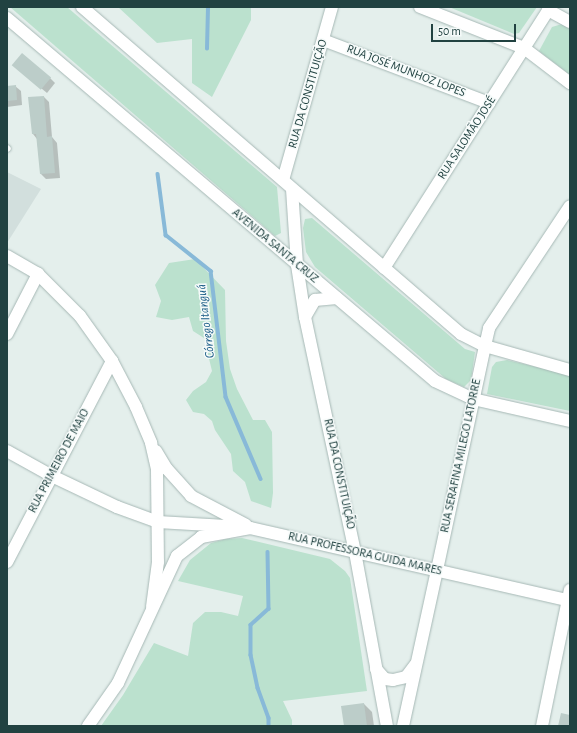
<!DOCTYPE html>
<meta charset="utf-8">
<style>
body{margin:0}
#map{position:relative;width:577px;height:733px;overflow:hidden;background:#e4efec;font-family:"Alegreya Sans",sans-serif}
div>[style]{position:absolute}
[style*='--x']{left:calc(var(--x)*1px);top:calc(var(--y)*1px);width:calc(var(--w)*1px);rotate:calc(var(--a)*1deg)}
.built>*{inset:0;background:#d2dfdd}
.green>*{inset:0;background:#bbe1ce}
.shadow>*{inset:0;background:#0003}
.stream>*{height:3.5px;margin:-1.75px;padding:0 1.75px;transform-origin:1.75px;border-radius:1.75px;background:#88b9d8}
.building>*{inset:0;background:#bccdc9;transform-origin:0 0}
.roads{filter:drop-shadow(0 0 1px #a6b8b5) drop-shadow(0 0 1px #a6b8b5)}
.lane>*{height:6px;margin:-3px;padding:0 3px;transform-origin:3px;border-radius:3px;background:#fff}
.street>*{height:12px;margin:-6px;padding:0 6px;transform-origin:6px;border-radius:6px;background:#fff}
.secondary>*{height:12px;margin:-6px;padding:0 6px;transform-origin:6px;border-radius:6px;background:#fff}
span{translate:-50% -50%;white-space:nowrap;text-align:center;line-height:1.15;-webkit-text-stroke:3px #f5faf9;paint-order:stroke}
.street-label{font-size:12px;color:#214241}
.water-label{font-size:13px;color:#155984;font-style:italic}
.frame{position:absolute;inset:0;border:8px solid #214241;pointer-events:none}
.scale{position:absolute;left:431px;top:24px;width:85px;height:18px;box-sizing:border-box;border:2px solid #214241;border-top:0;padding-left:5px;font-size:12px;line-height:14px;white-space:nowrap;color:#214241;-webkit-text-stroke:3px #f5faf9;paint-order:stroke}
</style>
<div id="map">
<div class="built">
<div style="clip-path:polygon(7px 172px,41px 189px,7px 243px)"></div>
</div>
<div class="green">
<div style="clip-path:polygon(10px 7px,67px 7px,277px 187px,281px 233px,275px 236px)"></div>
<div style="clip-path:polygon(118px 7px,251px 7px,251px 20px,212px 97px,192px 83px,192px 39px,157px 43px)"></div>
<div style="clip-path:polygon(449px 7px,537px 7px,519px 33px,514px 34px)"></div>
<div style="clip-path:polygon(562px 24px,570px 29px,570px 75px,539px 51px,552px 27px)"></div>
<div style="clip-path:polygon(312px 218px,465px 349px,475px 352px,471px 380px,464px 387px,446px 379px,315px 267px,306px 252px,303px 228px,305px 219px)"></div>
<div style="clip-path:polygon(195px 259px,225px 290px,226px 341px,230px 369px,237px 389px,253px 420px,265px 420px,272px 432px,273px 493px,271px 508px,251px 501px,245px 482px,233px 471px,231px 454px,215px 430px,212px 421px,204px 414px,193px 412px,186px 400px,193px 391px,206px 382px,212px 371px,204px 338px,193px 331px,189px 317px,172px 320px,156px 317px,161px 301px,155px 285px,169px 263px)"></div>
<div style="clip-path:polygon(507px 360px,570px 375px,570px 411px,487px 394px,492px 367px,496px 362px)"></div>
<div style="clip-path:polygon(242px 538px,330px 559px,345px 571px,350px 578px,367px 691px,283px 701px,292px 720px,292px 726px,101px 726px,123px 695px,154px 643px,188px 656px,193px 623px,205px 612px,221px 612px,238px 616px,243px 596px,178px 581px,190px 560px,211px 543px,226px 539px)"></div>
</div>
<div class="shadow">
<div style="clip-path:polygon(19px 70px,50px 78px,55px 83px,47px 93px)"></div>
<div style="clip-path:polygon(15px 86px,21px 91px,22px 105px,7px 107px,7px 87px)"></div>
<div style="clip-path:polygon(44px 97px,49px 102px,52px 137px,57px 143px,60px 178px,46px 179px,41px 174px,37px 139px,33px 134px)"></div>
<div style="clip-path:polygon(364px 704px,372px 712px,374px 726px,345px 726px)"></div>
</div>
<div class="stream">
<div style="--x:207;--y:49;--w:42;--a:-88.6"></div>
<div style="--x:158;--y:174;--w:62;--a:82.5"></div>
<div style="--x:166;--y:235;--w:58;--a:38.7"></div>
<div style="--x:211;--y:271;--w:127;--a:83.2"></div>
<div style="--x:226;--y:397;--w:89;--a:66.9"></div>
<div style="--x:268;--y:552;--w:57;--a:89"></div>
<div style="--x:269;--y:609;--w:24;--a:138"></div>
<div style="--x:251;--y:625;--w:30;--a:90"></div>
<div style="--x:251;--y:655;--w:34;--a:78"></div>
<div style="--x:258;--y:688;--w:32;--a:70"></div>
<div style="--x:269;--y:718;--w:8;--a:90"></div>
</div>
<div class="building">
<div style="left:22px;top:53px;width:38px;height:16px;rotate:40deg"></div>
<div style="clip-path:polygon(16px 85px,17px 100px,7px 101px,7px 86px)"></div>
<div style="clip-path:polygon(44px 96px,47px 137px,52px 136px,55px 173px,40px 174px,36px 134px,32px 134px,28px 97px)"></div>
<div style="clip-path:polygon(364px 703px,367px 726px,344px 726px,341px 706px)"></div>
<div style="clip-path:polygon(561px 713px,570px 715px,570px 726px,558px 726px)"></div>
</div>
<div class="roads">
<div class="lane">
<div style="--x:7;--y:148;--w:1;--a:45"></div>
</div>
<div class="street">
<div style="--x:420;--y:7;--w:112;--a:21.5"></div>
<div style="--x:524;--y:48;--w:58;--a:37.3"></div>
<div style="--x:548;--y:10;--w:25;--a:29"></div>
<div style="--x:323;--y:40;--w:178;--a:20.8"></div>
<div style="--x:283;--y:180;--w:180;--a:-74.2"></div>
<div style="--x:292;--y:189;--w:76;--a:86.2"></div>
<div style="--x:297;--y:265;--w:53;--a:81.3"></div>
<div style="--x:305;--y:317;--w:240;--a:78"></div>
<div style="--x:355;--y:552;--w:177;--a:79.6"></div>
<div style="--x:7;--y:256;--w:36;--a:30"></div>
<div style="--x:38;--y:274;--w:59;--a:45"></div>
<div style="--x:80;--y:316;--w:55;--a:54.6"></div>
<div style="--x:112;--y:361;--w:52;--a:62.4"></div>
<div style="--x:136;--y:407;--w:39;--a:67"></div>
<div style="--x:151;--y:443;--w:28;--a:77"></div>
<div style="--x:157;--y:470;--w:92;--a:89.4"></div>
<div style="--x:158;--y:562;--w:45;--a:97.6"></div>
<div style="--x:384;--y:268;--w:309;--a:-57.5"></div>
<div style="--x:305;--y:317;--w:20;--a:-60"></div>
<div style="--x:315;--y:300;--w:22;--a:-5"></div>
<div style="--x:7;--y:334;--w:68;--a:-62.7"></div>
<div style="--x:485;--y:346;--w:18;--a:-77"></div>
<div style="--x:489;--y:328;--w:146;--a:-56.4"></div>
<div style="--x:7;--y:451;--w:51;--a:29.1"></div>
<div style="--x:52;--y:476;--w:72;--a:25.5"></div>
<div style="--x:117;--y:507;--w:44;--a:20.1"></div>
<div style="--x:158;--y:522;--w:85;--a:3.4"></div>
<div style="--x:156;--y:451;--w:21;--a:59"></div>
<div style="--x:167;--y:469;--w:36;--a:48"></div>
<div style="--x:191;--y:496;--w:62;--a:27.8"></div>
<div style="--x:7;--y:562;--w:227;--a:-62.4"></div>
<div style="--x:376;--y:669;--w:13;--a:48"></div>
<div style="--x:385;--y:679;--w:8;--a:7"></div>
<div style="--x:393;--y:680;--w:13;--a:-13"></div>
<div style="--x:406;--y:677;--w:15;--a:-53"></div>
<div style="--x:403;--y:726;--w:160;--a:-77.7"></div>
</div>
<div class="secondary">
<div style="--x:82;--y:7;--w:501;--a:40.79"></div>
<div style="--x:461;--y:334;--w:27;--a:27"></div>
<div style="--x:485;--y:346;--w:88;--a:15.8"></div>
<div style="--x:7;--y:18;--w:561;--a:40.3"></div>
<div style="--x:435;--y:381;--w:42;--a:25.3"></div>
<div style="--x:473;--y:399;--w:99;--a:12.8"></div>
<div style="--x:437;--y:570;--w:229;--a:-77.9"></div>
<div style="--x:88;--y:726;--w:52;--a:-55.1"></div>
<div style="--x:118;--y:683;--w:140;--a:-65.1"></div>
<div style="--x:177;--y:556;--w:31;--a:-38"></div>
<div style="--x:201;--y:537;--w:50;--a:-10.4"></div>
<div style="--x:250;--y:528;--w:326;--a:12.8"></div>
<div style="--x:542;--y:726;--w:139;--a:-78.4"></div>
</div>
</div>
<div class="street-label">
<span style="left:406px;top:71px;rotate:21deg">RUA JOSÉ MUNHOZ LOPES</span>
<span style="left:308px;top:94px;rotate:-74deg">RUA DA CONSTITUIÇÃO</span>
<span style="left:467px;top:138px;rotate:-57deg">RUA SALOMÃO JOSÉ</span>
<span style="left:275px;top:246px;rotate:40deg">AVENIDA SANTA CRUZ</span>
<span style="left:461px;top:456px;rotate:-78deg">RUA SERAFINA MILEGO LATORRE</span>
<span style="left:59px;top:461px;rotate:-62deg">RUA PRIMEIRO DE MAIO</span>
<span style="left:339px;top:474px;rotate:78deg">RUA DA CONSTITUIÇÃO</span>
<span style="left:365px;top:554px;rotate:13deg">RUA PROFESSORA GUIDA MARES</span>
</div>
<div class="water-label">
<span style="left:207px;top:321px;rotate:-97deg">Córrego Itanguá</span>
</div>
<div class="frame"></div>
<div class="scale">50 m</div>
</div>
